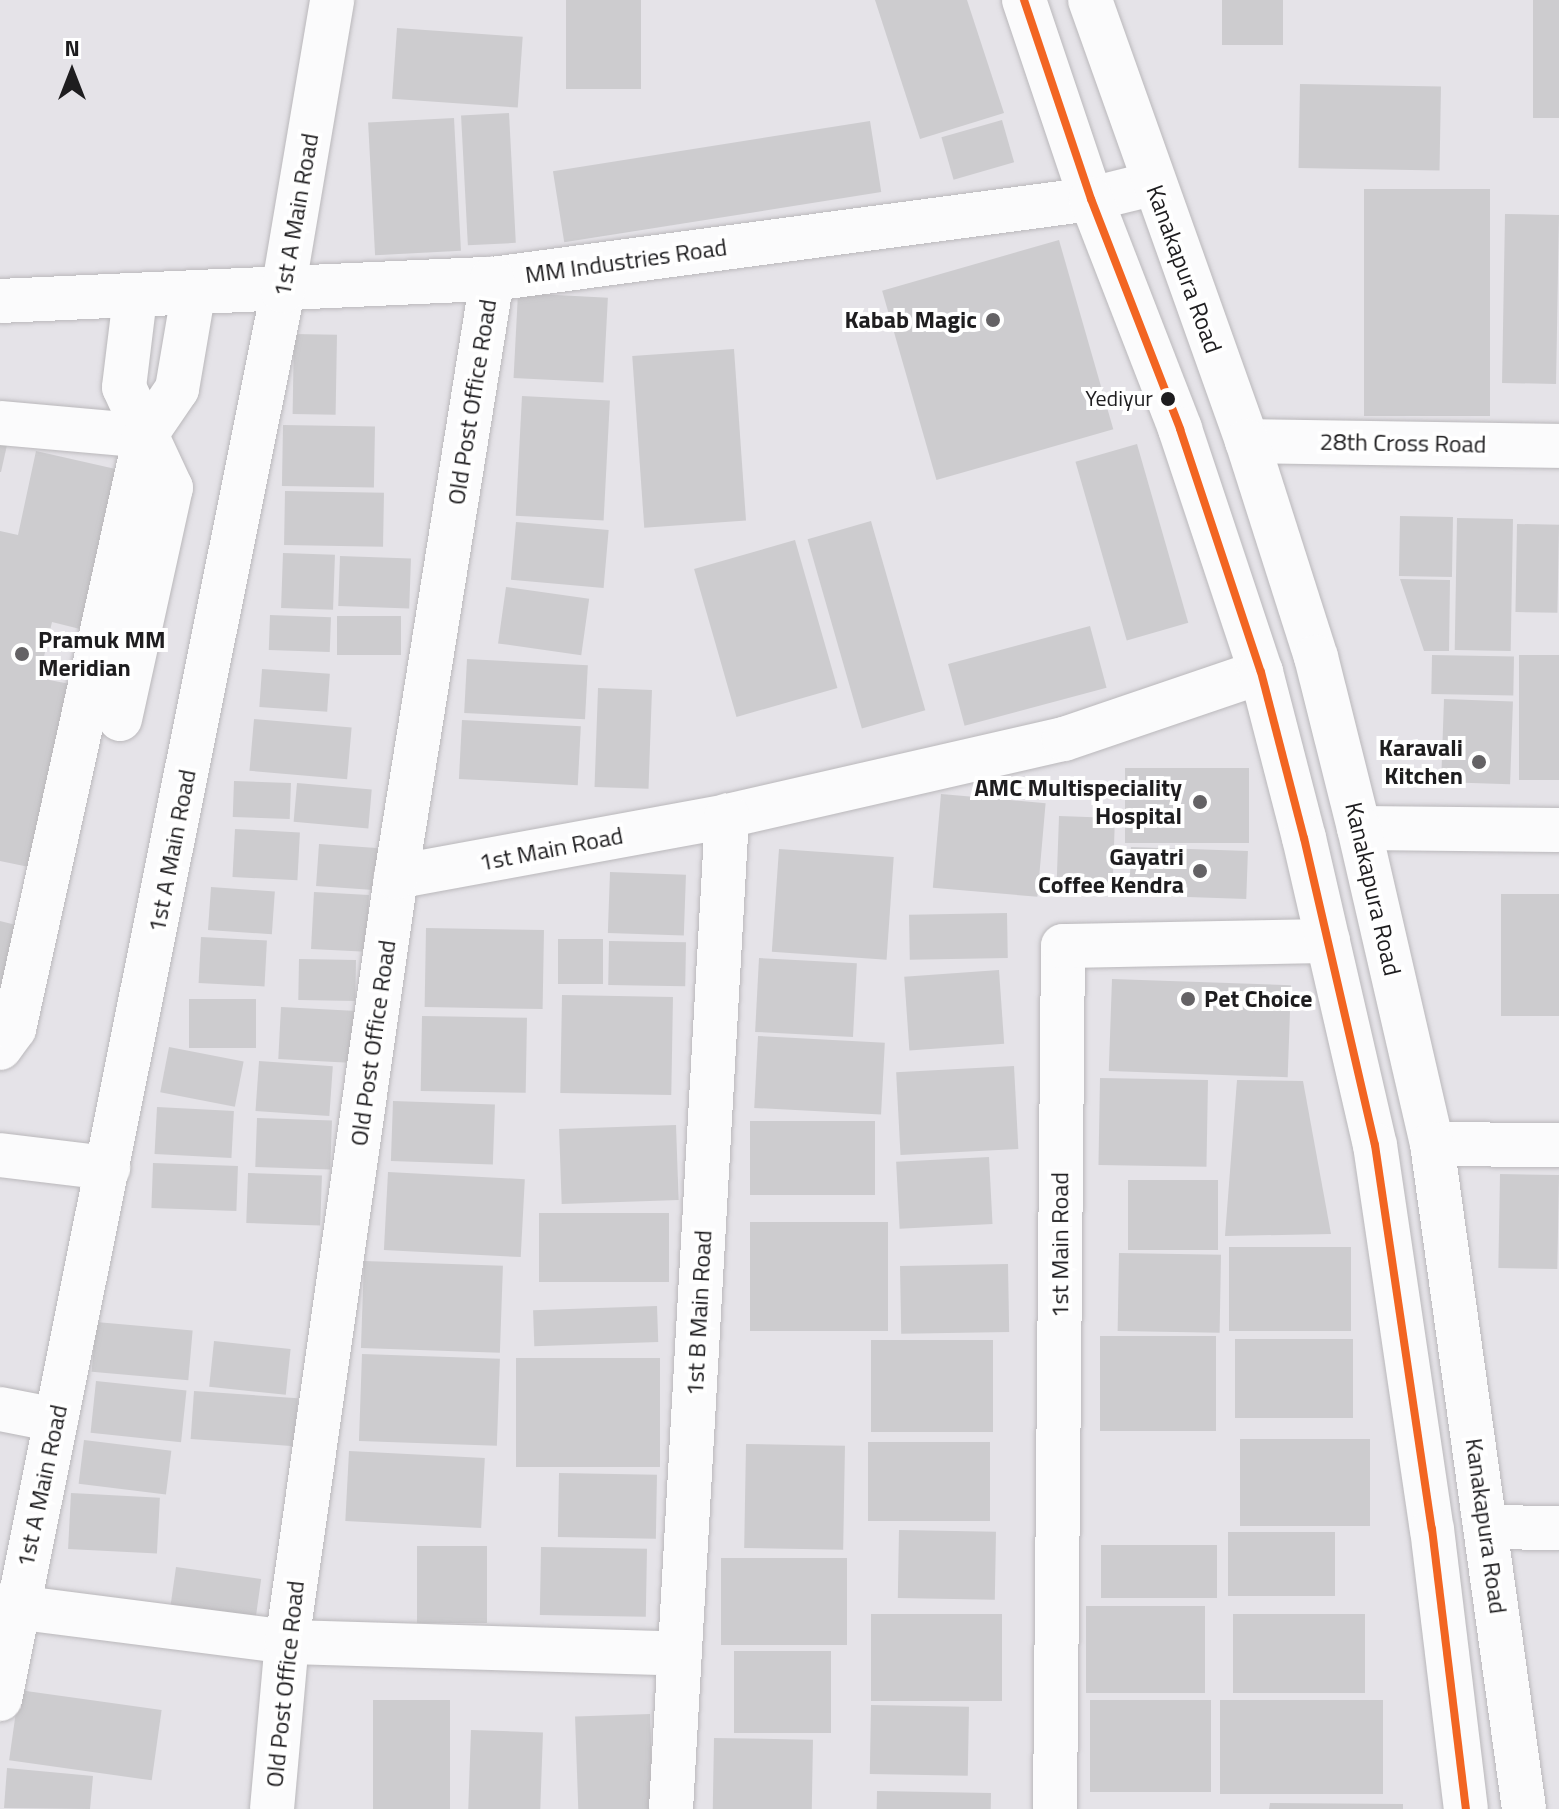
<!DOCTYPE html>
<style>
body{margin:0}
#map{position:relative;width:1559px;height:1809px;overflow:hidden;background:#e5e3e8;font-family:"Titillium Web",sans-serif}
div>[style]{position:absolute}
[style*='--x']{left:calc(var(--x)*1px);top:calc(var(--y)*1px);width:calc(var(--w)*1px);rotate:calc(var(--a)*1deg)}
.building>*{inset:0;background:#cdcccf;transform-origin:0 0}
.roads{filter:drop-shadow(0 0 2px #bab8bb) drop-shadow(0 0 2px #bab8bb)}
.street>*{height:44px;margin:-22px;padding:0 22px;transform-origin:22px;border-radius:22px;background:#fbfbfc}
.secondary>*{height:44px;margin:-22px;padding:0 22px;transform-origin:22px;border-radius:22px;background:#fbfbfc}
.primary>*{height:44px;margin:-22px;padding:0 22px;transform-origin:22px;border-radius:22px;background:#fbfbfc}
.bus-1>*{height:8px;margin:-4px;padding:0 4px;transform-origin:4px;border-radius:4px;background:#f26522}
.dots>*{width:22px;height:22px;translate:-50% -50%;box-sizing:border-box;border:4px solid #fff;border-radius:50%}
span{translate:-50% -50%;white-space:nowrap;text-align:center;line-height:1.15;-webkit-text-stroke:8px #fff;paint-order:stroke}
.bus-label{font-size:22px;color:#1e1d1f}
.right{translate:-100% -50%;text-align:right}
.street-label{font-size:24px;color:#1e1d1f}
.poi-label{font-size:24px;color:#1e1d1f;font-weight:700}
.left{translate:0 -50%;text-align:left}
.north{position:absolute;left:32px;top:32px;width:80px;height:80px;-webkit-text-stroke:6px #fff;paint-order:stroke;rotate:0deg;font-size:22px;font-weight:700;line-height:32px;text-align:center;color:#1e1d1f}
.north::after{content:'';display:block;margin:auto;width:28px;height:36px;background:#1e1d1f;clip-path:polygon(50% 0,100% 100%,50% 72%,0 100%)}
</style>
<div id="map">
<div class="building">
<div style="left:566px;top:0;width:75px;height:89px"></div>
<div style="clip-path:polygon(875px 0,967px 0,1004px 113px,920px 139px)"></div>
<div style="left:1222px;top:0;width:61px;height:45px"></div>
<div style="left:1533px;top:0;width:26px;height:118px"></div>
<div style="left:397px;top:28px;width:126px;height:71px;rotate:4deg"></div>
<div style="left:1300px;top:84px;width:141px;height:84px;rotate:1deg"></div>
<div style="left:509px;top:113px;width:130px;height:48px;rotate:87deg"></div>
<div style="left:454px;top:118px;width:133px;height:86px;rotate:87deg"></div>
<div style="left:1002px;top:120px;width:44px;height:63px;rotate:74deg"></div>
<div style="left:870px;top:121px;width:72px;height:321px;rotate:81deg"></div>
<div style="left:1364px;top:189px;width:126px;height:227px"></div>
<div style="left:1505px;top:214px;width:54px;height:169px;rotate:1deg"></div>
<div style="left:1059px;top:240px;width:197px;height:184px;rotate:74deg"></div>
<div style="left:518px;top:293px;width:90px;height:85px;rotate:3deg"></div>
<div style="left:294px;top:334px;width:43px;height:80px;rotate:1deg"></div>
<div style="left:734px;top:349px;width:172px;height:102px;rotate:86deg"></div>
<div style="left:522px;top:396px;width:88px;height:120px;rotate:3deg"></div>
<div style="left:283px;top:425px;width:92px;height:61px;rotate:1deg"></div>
<div style="clip-path:polygon(0 443px,7px 445px,1px 472px,0 472px)"></div>
<div style="left:1137px;top:444px;width:186px;height:64px;rotate:74deg"></div>
<div style="clip-path:polygon(36px 451px,120px 470px,84px 630px,52px 622px,39px 678px,70px 684px,29px 867px,0 861px,0 531px,18px 535px)"></div>
<div style="left:285px;top:491px;width:99px;height:54px;rotate:1deg"></div>
<div style="left:1400px;top:516px;width:53px;height:60px;rotate:1deg"></div>
<div style="left:1457px;top:518px;width:56px;height:132px;rotate:1deg"></div>
<div style="left:871px;top:521px;width:197px;height:66px;rotate:74deg"></div>
<div style="left:516px;top:522px;width:93px;height:58px;rotate:5deg"></div>
<div style="left:1517px;top:524px;width:42px;height:88px;rotate:1deg"></div>
<div style="left:795px;top:540px;width:154px;height:105px;rotate:74deg"></div>
<div style="left:283px;top:553px;width:52px;height:55px;rotate:2deg"></div>
<div style="left:340px;top:556px;width:71px;height:50px;rotate:2deg"></div>
<div style="clip-path:polygon(1400px 579px,1450px 580px,1449px 651px,1424px 651px)"></div>
<div style="left:506px;top:587px;width:84px;height:57px;rotate:8deg"></div>
<div style="left:270px;top:615px;width:61px;height:35px;rotate:2deg"></div>
<div style="left:337px;top:616px;width:64px;height:39px"></div>
<div style="left:1090px;top:626px;width:64px;height:147px;rotate:75deg"></div>
<div style="left:1432px;top:655px;width:82px;height:39px;rotate:1deg"></div>
<div style="left:1519px;top:655px;width:40px;height:125px"></div>
<div style="left:467px;top:659px;width:121px;height:54px;rotate:3deg"></div>
<div style="left:262px;top:669px;width:68px;height:38px;rotate:4deg"></div>
<div style="left:598px;top:688px;width:54px;height:99px;rotate:2deg"></div>
<div style="left:1444px;top:699px;width:69px;height:83px;rotate:2deg"></div>
<div style="left:254px;top:719px;width:98px;height:52px;rotate:5deg"></div>
<div style="left:462px;top:720px;width:119px;height:59px;rotate:3deg"></div>
<div style="left:1125px;top:768px;width:124px;height:75px"></div>
<div style="left:234px;top:781px;width:57px;height:36px;rotate:2deg"></div>
<div style="left:297px;top:783px;width:75px;height:39px;rotate:5deg"></div>
<div style="left:941px;top:794px;width:105px;height:94px;rotate:5deg"></div>
<div style="left:1059px;top:816px;width:56px;height:75px;rotate:2deg"></div>
<div style="left:235px;top:829px;width:65px;height:48px;rotate:3deg"></div>
<div style="left:319px;top:844px;width:65px;height:42px;rotate:4deg"></div>
<div style="left:1131px;top:847px;width:117px;height:48px;rotate:2deg"></div>
<div style="left:779px;top:849px;width:115px;height:103px;rotate:4deg"></div>
<div style="left:610px;top:872px;width:76px;height:61px;rotate:2deg"></div>
<div style="left:211px;top:887px;width:64px;height:43px;rotate:4deg"></div>
<div style="left:314px;top:892px;width:55px;height:57px;rotate:3deg"></div>
<div style="left:1559px;top:894px;width:122px;height:58px;rotate:90deg"></div>
<div style="left:1007px;top:913px;width:45px;height:98px;rotate:89deg"></div>
<div style="clip-path:polygon(0 921px,16px 925px,1px 990px,0 990px)"></div>
<div style="left:426px;top:928px;width:118px;height:79px;rotate:1deg"></div>
<div style="left:201px;top:937px;width:66px;height:46px;rotate:3deg"></div>
<div style="left:558px;top:939px;width:45px;height:45px"></div>
<div style="left:609px;top:941px;width:77px;height:44px;rotate:1deg"></div>
<div style="left:759px;top:958px;width:98px;height:74px;rotate:3deg"></div>
<div style="left:299px;top:959px;width:57px;height:41px;rotate:1deg"></div>
<div style="left:999px;top:970px;width:74px;height:95px;rotate:86deg"></div>
<div style="left:1112px;top:979px;width:179px;height:92px;rotate:2deg"></div>
<div style="left:562px;top:995px;width:111px;height:98px;rotate:1deg"></div>
<div style="left:189px;top:999px;width:67px;height:49px"></div>
<div style="left:281px;top:1007px;width:85px;height:52px;rotate:3deg"></div>
<div style="left:422px;top:1016px;width:105px;height:75px;rotate:1deg"></div>
<div style="left:758px;top:1036px;width:127px;height:72px;rotate:3deg"></div>
<div style="left:169px;top:1047px;width:76px;height:46px;rotate:11deg"></div>
<div style="left:259px;top:1061px;width:74px;height:50px;rotate:4deg"></div>
<div style="left:1014px;top:1066px;width:83px;height:118px;rotate:87deg"></div>
<div style="left:1100px;top:1078px;width:108px;height:87px;rotate:1deg"></div>
<div style="clip-path:polygon(1237px 1080px,1303px 1081px,1331px 1234px,1225px 1236px)"></div>
<div style="left:393px;top:1101px;width:102px;height:60px;rotate:2deg"></div>
<div style="left:157px;top:1107px;width:77px;height:47px;rotate:3deg"></div>
<div style="left:257px;top:1118px;width:75px;height:49px;rotate:2deg"></div>
<div style="left:750px;top:1121px;width:125px;height:74px"></div>
<div style="left:676px;top:1125px;width:75px;height:117px;rotate:88deg"></div>
<div style="left:989px;top:1157px;width:67px;height:93px;rotate:87deg"></div>
<div style="left:153px;top:1163px;width:85px;height:45px;rotate:2deg"></div>
<div style="left:388px;top:1172px;width:137px;height:78px;rotate:3deg"></div>
<div style="left:248px;top:1173px;width:74px;height:50px;rotate:2deg"></div>
<div style="left:1500px;top:1174px;width:59px;height:94px;rotate:1deg"></div>
<div style="left:1128px;top:1180px;width:90px;height:70px"></div>
<div style="left:539px;top:1213px;width:130px;height:69px"></div>
<div style="left:750px;top:1222px;width:138px;height:109px"></div>
<div style="left:1229px;top:1247px;width:122px;height:84px"></div>
<div style="left:1119px;top:1253px;width:102px;height:78px;rotate:1deg"></div>
<div style="left:364px;top:1261px;width:139px;height:87px;rotate:2deg"></div>
<div style="left:1008px;top:1264px;width:68px;height:108px;rotate:89deg"></div>
<div style="left:657px;top:1306px;width:36px;height:124px;rotate:88deg"></div>
<div style="left:96px;top:1322px;width:97px;height:50px;rotate:5deg"></div>
<div style="left:1100px;top:1336px;width:116px;height:95px"></div>
<div style="left:1235px;top:1339px;width:118px;height:79px"></div>
<div style="left:871px;top:1340px;width:122px;height:92px"></div>
<div style="left:214px;top:1341px;width:77px;height:46px;rotate:6deg"></div>
<div style="left:362px;top:1354px;width:138px;height:87px;rotate:2deg"></div>
<div style="left:516px;top:1358px;width:144px;height:109px"></div>
<div style="left:96px;top:1381px;width:91px;height:52px;rotate:6deg"></div>
<div style="left:194px;top:1391px;width:104px;height:48px;rotate:4deg"></div>
<div style="left:1240px;top:1439px;width:130px;height:87px"></div>
<div style="left:84px;top:1440px;width:88px;height:44px;rotate:7deg"></div>
<div style="left:868px;top:1442px;width:122px;height:79px"></div>
<div style="left:746px;top:1444px;width:99px;height:104px;rotate:1deg"></div>
<div style="left:349px;top:1451px;width:136px;height:70px;rotate:3deg"></div>
<div style="left:559px;top:1473px;width:98px;height:64px;rotate:1deg"></div>
<div style="left:71px;top:1493px;width:89px;height:56px;rotate:3deg"></div>
<div style="left:899px;top:1530px;width:97px;height:68px;rotate:1deg"></div>
<div style="left:1228px;top:1532px;width:107px;height:64px"></div>
<div style="left:1217px;top:1545px;width:53px;height:116px;rotate:90deg"></div>
<div style="left:417px;top:1546px;width:70px;height:77px"></div>
<div style="left:541px;top:1547px;width:106px;height:68px;rotate:1deg"></div>
<div style="left:721px;top:1558px;width:126px;height:87px"></div>
<div style="left:176px;top:1567px;width:86px;height:52px;rotate:8deg"></div>
<div style="left:1086px;top:1606px;width:119px;height:87px"></div>
<div style="left:871px;top:1614px;width:131px;height:87px"></div>
<div style="left:1233px;top:1614px;width:132px;height:79px"></div>
<div style="left:734px;top:1651px;width:97px;height:82px"></div>
<div style="left:19px;top:1690px;width:144px;height:71px;rotate:8deg"></div>
<div style="left:373px;top:1700px;width:77px;height:109px"></div>
<div style="left:1090px;top:1700px;width:121px;height:92px"></div>
<div style="left:1220px;top:1700px;width:163px;height:94px"></div>
<div style="left:871px;top:1705px;width:98px;height:69px;rotate:1deg"></div>
<div style="left:650px;top:1714px;width:95px;height:75px;rotate:88deg"></div>
<div style="left:471px;top:1730px;width:72px;height:79px;rotate:2deg"></div>
<div style="left:714px;top:1738px;width:99px;height:71px;rotate:1deg"></div>
<div style="clip-path:polygon(7px 1768px,93px 1776px,90px 1809px,4px 1808px)"></div>
<div style="left:877px;top:1791px;width:114px;height:18px;rotate:1deg"></div>
<div style="clip-path:polygon(1270px 1803px,1403px 1804px,1403px 1809px,1269px 1809px)"></div>
</div>
<div class="roads">
<div class="street">
<div style="--x:0;--y:301;--w:492;--a:-2.6"></div>
<div style="--x:492;--y:279;--w:604;--a:-7.61"></div>
<div style="--x:1091;--y:199;--w:63;--a:-13.8"></div>
<div style="--x:0;--y:423;--w:146;--a:5.1"></div>
<div style="--x:1247;--y:441;--w:312;--a:0.9"></div>
<div style="--x:120;--y:719;--w:237;--a:-77.6"></div>
<div style="--x:171;--y:488;--w:111;--a:-115"></div>
<div style="--x:124;--y:387;--w:91;--a:-83"></div>
<div style="--x:1359;--y:828;--w:200;--a:0.6"></div>
<div style="--x:396;--y:877;--w:337;--a:-10.4"></div>
<div style="--x:727;--y:816;--w:346;--a:-12.9"></div>
<div style="--x:1064;--y:739;--w:208;--a:-18.8"></div>
<div style="--x:0;--y:1048;--w:24;--a:-54"></div>
<div style="--x:14;--y:1029;--w:607;--a:-77.54"></div>
<div style="--x:145;--y:436;--w:57;--a:-55.8"></div>
<div style="--x:177;--y:389;--w:95;--a:-80.3"></div>
<div style="--x:1432;--y:1144;--w:127;--a:0.5"></div>
<div style="--x:0;--y:1155;--w:109;--a:6.9"></div>
<div style="--x:0;--y:1409;--w:57;--a:11.1"></div>
<div style="--x:0;--y:1605;--w:289;--a:7.3"></div>
<div style="--x:287;--y:1642;--w:393;--a:1.7"></div>
<div style="--x:0;--y:1699;--w:1436;--a:-78.64"></div>
<div style="--x:283;--y:291;--w:295;--a:-80.4"></div>
<div style="--x:272;--y:1809;--w:168;--a:-84.9"></div>
<div style="--x:287;--y:1642;--w:773;--a:-81.89"></div>
<div style="--x:396;--y:877;--w:606;--a:-80.88"></div>
<div style="--x:671;--y:1809;--w:995;--a:-86.77"></div>
<div style="--x:1055;--y:1809;--w:863;--a:-89.47"></div>
<div style="--x:1063;--y:946;--w:265;--a:-1.1"></div>
</div>
<div class="secondary">
<div style="--x:1486;--y:1527;--w:73;--a:0.8"></div>
</div>
<div class="primary">
<div style="--x:1024;--y:0;--w:210;--a:71.4"></div>
<div style="--x:1091;--y:199;--w:247;--a:68.8"></div>
<div style="--x:1180;--y:429;--w:256;--a:71.6"></div>
<div style="--x:1261;--y:672;--w:171;--a:75.5"></div>
<div style="--x:1304;--y:838;--w:315;--a:77"></div>
<div style="--x:1375;--y:1145;--w:388;--a:81.6"></div>
<div style="--x:1432;--y:1529;--w:282;--a:83.1"></div>
<div style="--x:1090;--y:0;--w:468;--a:70.4"></div>
<div style="--x:1247;--y:441;--w:227;--a:72.3"></div>
<div style="--x:1316;--y:657;--w:176;--a:75.9"></div>
<div style="--x:1359;--y:828;--w:324;--a:77"></div>
<div style="--x:1432;--y:1144;--w:671;--a:82.12"></div>
</div>
</div>
<div class="bus-1">
<div style="--x:1024;--y:0;--w:210;--a:71.4"></div>
<div style="--x:1091;--y:199;--w:247;--a:68.8"></div>
<div style="--x:1180;--y:429;--w:256;--a:71.6"></div>
<div style="--x:1261;--y:672;--w:171;--a:75.5"></div>
<div style="--x:1304;--y:838;--w:315;--a:77"></div>
<div style="--x:1375;--y:1145;--w:388;--a:81.6"></div>
<div style="--x:1432;--y:1529;--w:282;--a:83.1"></div>
</div>
<div class="dots">
<div style="left:993px;top:320px;background:#646265"></div>
<div style="left:1168px;top:399px;background:#1e1d1f"></div>
<div style="left:22px;top:654px;background:#646265"></div>
<div style="left:1479px;top:762px;background:#646265"></div>
<div style="left:1200px;top:802px;background:#646265"></div>
<div style="left:1200px;top:871px;background:#646265"></div>
<div style="left:1188px;top:999px;background:#646265"></div>
</div>
<div class="bus-label">
<span class="right" style="left:1153px;top:399px">Yediyur</span>
</div>
<div class="street-label">
<span style="left:296px;top:215px;rotate:-80deg">1st A Main Road</span>
<span style="left:626px;top:261px;rotate:-8deg">MM Industries Road</span>
<span style="left:1184px;top:269px;rotate:70deg">Kanakapura Road</span>
<span style="left:472px;top:402px;rotate:-81deg">Old Post Office Road</span>
<span style="left:1403px;top:443px;rotate:1deg">28th Cross Road</span>
<span style="left:551px;top:849px;rotate:-11deg">1st Main Road</span>
<span style="left:172px;top:851px;rotate:-79deg">1st A Main Road</span>
<span style="left:1373px;top:889px;rotate:77deg">Kanakapura Road</span>
<span style="left:373px;top:1043px;rotate:-82deg">Old Post Office Road</span>
<span style="left:1060px;top:1245px;rotate:-90deg">1st Main Road</span>
<span style="left:699px;top:1313px;rotate:-87deg">1st B Main Road</span>
<span style="left:42px;top:1486px;rotate:-78deg">1st A Main Road</span>
<span style="left:1486px;top:1526px;rotate:82deg">Kanakapura Road</span>
<span style="left:285px;top:1684px;rotate:-84deg">Old Post Office Road</span>
</div>
<div class="poi-label">
<span class="right" style="left:977px;top:320px">Kabab Magic</span>
<span class="left" style="left:38px;top:654px">Pramuk MM<br>Meridian</span>
<span class="right" style="left:1463px;top:762px">Karavali<br>Kitchen</span>
<span class="right" style="left:1182px;top:802px">AMC Multispeciality<br>Hospital</span>
<span class="right" style="left:1184px;top:871px">Gayatri<br>Coffee Kendra</span>
<span class="left" style="left:1204px;top:999px">Pet Choice</span>
</div>
<div class="north">N</div>
</div>
